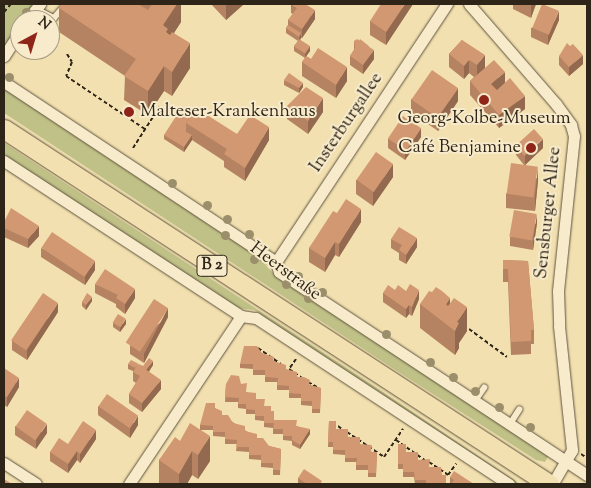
<!DOCTYPE html>
<meta charset="utf-8">
<style>
body{margin:0}
#map{position:relative;width:591px;height:488px;overflow:hidden;background:#f2e0b0;font-family:"Sorts Mill Goudy",serif}
div>[style]{position:absolute}
[style*='--x']{left:calc(var(--x)*1px);top:calc(var(--y)*1px);width:calc(var(--w)*1px);rotate:calc(var(--a)*1deg)}
.green>*{inset:0;background:#c0c187}
.path>*{height:2px;margin-top:-1px;transform-origin:0;background:repeating-linear-gradient(90deg,#2e2417 0 4px,transparent 0 6.5px)}
.roads{filter:drop-shadow(0 0 1px #5f533d) drop-shadow(0 0 1px #5f533d)}
.service>*{height:5.5px;margin:-2.75px;padding:0 2.75px;transform-origin:2.75px;border-radius:2.75px;background:#f7ebcc}
.minor>*{height:11px;margin:-5.5px;padding:0 5.5px;transform-origin:5.5px;border-radius:5.5px;background:#f7ebcc}
.primary>*{height:19px;margin:-9.5px;padding:0 9.5px;transform-origin:9.5px;border-radius:9.5px;background:#f2e0b0}
.trees>*{width:9px;height:9px;margin:-4.5px;border-radius:50%;background:#9a8e6b}
.wall>*{inset:0;background:#b58361}
.shaded-wall>*{inset:0;background:#936a4f}
.building>*{inset:0;background:#d29871;transform-origin:0 0}
.dots>*{width:14px;height:14px;translate:-50% -50%;box-sizing:border-box;border:2px solid #f7ebcc;border-radius:50%}
span{translate:-50% -50%;white-space:nowrap;text-align:center;line-height:1.15;-webkit-text-stroke:4px #f7ebcc;paint-order:stroke}
.shield-label span{padding:1px 4px;background:#f7ebcc;border:1px solid;border-radius:4px;-webkit-text-stroke-width:0}
.shield-label{font-size:16px;color:#2e2417;font-weight:700}
.poi-label{font-size:18px;color:#2e2417}
.left{translate:0 -50%;text-align:left}
.right{translate:-100% -50%;text-align:right}
.street-label{font-size:18px;color:#2e2417}
.frame{position:absolute;inset:0;border:5px solid #2e2417;pointer-events:none}
.north{position:absolute;left:10px;top:10px;width:50px;height:50px;box-sizing:border-box;background:#f7ebcc;border:1px solid #a79b84;border-radius:50%;rotate:39deg;font-size:14px;font-weight:700;line-height:20px;text-align:center;color:#2e2417}
.north::after{content:'';display:block;margin:auto;width:18px;height:22px;background:#8f2418;clip-path:polygon(50% 0,100% 100%,50% 72%,0 100%)}
</style>
<div id="map">
<div class="green">
<div style="clip-path:polygon(4px 4px,35px 4px,20px 20px,4px 50px)"></div>
<div style="clip-path:polygon(4px 86px,250px 249px,274px 274px,549px 455px,545px 462px,536px 460px,394px 369px,4px 113px)"></div>
<div style="clip-path:polygon(4px 143px,365px 380px,520px 484px,514px 484px,254px 310px,236px 308px,4px 157px)"></div>
</div>
<div class="path">
<div style="--x:4;--y:12;--w:11;--a:-49"></div>
<div style="--x:67;--y:54;--w:9;--a:58"></div>
<div style="--x:72;--y:62;--w:15;--a:113"></div>
<div style="--x:66;--y:76;--w:95;--a:33.9"></div>
<div style="--x:133;--y:148;--w:50;--a:-57.3"></div>
<div style="--x:469;--y:329;--w:47;--a:36.4"></div>
<div style="--x:258;--y:348;--w:28;--a:35"></div>
<div style="--x:296;--y:359;--w:12;--a:125"></div>
<div style="--x:289;--y:369;--w:16;--a:35"></div>
<div style="--x:308;--y:382;--w:10;--a:29"></div>
<div style="--x:338;--y:426;--w:6;--a:39"></div>
<div style="--x:347;--y:432;--w:45;--a:34"></div>
<div style="--x:384;--y:457;--w:34;--a:-56"></div>
<div style="--x:396;--y:440;--w:35;--a:35"></div>
<div style="--x:581;--y:454;--w:7;--a:34"></div>
<div style="--x:429;--y:462;--w:23;--a:34"></div>
<div style="--x:448;--y:475;--w:14;--a:-54"></div>
</div>
<div class="roads">
<div class="service">
<div style="--x:36;--y:9;--w:20;--a:27"></div>
<div style="--x:54;--y:18;--w:18;--a:-49"></div>
<div style="--x:475;--y:401;--w:16;--a:-55"></div>
<div style="--x:510;--y:424;--w:17;--a:-57"></div>
</div>
<div class="minor">
<div style="--x:469;--y:4;--w:133;--a:49"></div>
<div style="--x:556;--y:104;--w:26;--a:54"></div>
<div style="--x:571;--y:125;--w:11;--a:75"></div>
<div style="--x:574;--y:136;--w:156;--a:95.9"></div>
<div style="--x:558;--y:291;--w:35;--a:88"></div>
<div style="--x:559;--y:326;--w:125;--a:84"></div>
<div style="--x:572;--y:450;--w:39;--a:120"></div>
<div style="--x:27;--y:20;--w:21;--a:-51"></div>
<div style="--x:4;--y:56;--w:30;--a:-57"></div>
<div style="--x:4;--y:82;--w:326;--a:33.5"></div>
<div style="--x:276;--y:262;--w:10;--a:73"></div>
<div style="--x:279;--y:272;--w:369;--a:33.4"></div>
<div style="--x:4;--y:161;--w:283;--a:33.2"></div>
<div style="--x:241;--y:316;--w:15;--a:8"></div>
<div style="--x:256;--y:318;--w:303;--a:33.3"></div>
<div style="--x:276;--y:262;--w:310;--a:-56.5"></div>
<div style="--x:4;--y:463;--w:38;--a:33"></div>
<div style="--x:129;--y:484;--w:202;--a:-56.3"></div>
</div>
<div class="primary">
<div style="--x:4;--y:129;--w:650;--a:33.08"></div>
</div>
</div>
<div class="trees">
<div style="left:26px;top:12px"></div>
<div style="left:9px;top:77px"></div>
<div style="left:172px;top:183px"></div>
<div style="left:207px;top:205px"></div>
<div style="left:227px;top:219px"></div>
<div style="left:249px;top:234px"></div>
<div style="left:225px;top:235px"></div>
<div style="left:254px;top:259px"></div>
<div style="left:298px;top:276px"></div>
<div style="left:286px;top:284px"></div>
<div style="left:322px;top:292px"></div>
<div style="left:308px;top:298px"></div>
<div style="left:386px;top:334px"></div>
<div style="left:430px;top:362px"></div>
<div style="left:453px;top:377px"></div>
<div style="left:475px;top:391px"></div>
<div style="left:499px;top:407px"></div>
<div style="left:530px;top:427px"></div>
</div>
<div class="wall">
<div style="clip-path:polygon(61px 4px,181px 4px,181px 22px,174px 33px,190px 68px,172px 96px,164px 91px,148px 115px,124px 100px,125px 76px,59px 32px,59px 8px)"></div>
<div style="clip-path:polygon(211px 4px,244px 4px,226px 20px)"></div>
<div style="clip-path:polygon(291px 4px,315px 19px,302px 38px,301px 38px,300px 40px,310px 51px,306px 56px,347px 81px,336px 98px,302px 76px,302px 62px,305px 58px,294px 51px,294px 46px,298px 41px,286px 33px,286px 28px,288px 25px,288px 20px,293px 14px,291px 13px)"></div>
<div style="clip-path:polygon(413px 4px,386px 45px,370px 35px,370px 21px)"></div>
<div style="clip-path:polygon(513px 4px,536px 4px,531px 18px,513px 9px)"></div>
<div style="clip-path:polygon(559px 20px,548px 45px,531px 37px,531px 28px)"></div>
<div style="clip-path:polygon(462px 40px,485px 68px,505px 83px,525px 109px,499px 128px,470px 95px,470px 81px,474px 77px,469px 73px,464px 79px,449px 67px,449px 54px)"></div>
<div style="clip-path:polygon(354px 41px,369px 47px,374px 59px,363px 74px,350px 65px,350px 56px,354px 50px)"></div>
<div style="clip-path:polygon(559px 56px,583px 64px,569px 76px,559px 65px)"></div>
<div style="clip-path:polygon(284px 80px,303px 87px,299px 93px,284px 85px)"></div>
<div style="clip-path:polygon(411px 99px,458px 101px,438px 131px,411px 112px)"></div>
<div style="clip-path:polygon(287px 106px,323px 112px,308px 134px,287px 119px)"></div>
<div style="clip-path:polygon(190px 116px,237px 134px,269px 140px,245px 181px,224px 167px,224px 161px,192px 140px,184px 152px,164px 139px,164px 135px)"></div>
<div style="clip-path:polygon(421px 137px,405px 160px,388px 148px,388px 139px)"></div>
<div style="clip-path:polygon(516px 146px,543px 148px,525px 165px,538px 180px,535px 211px,506px 208px,506px 194px,524px 165px,516px 155px)"></div>
<div style="clip-path:polygon(393px 177px,373px 206px,356px 194px,356px 180px)"></div>
<div style="clip-path:polygon(337px 213px,361px 222px,339px 257px,335px 255px,325px 272px,309px 262px,309px 248px)"></div>
<div style="clip-path:polygon(4px 222px,39px 236px,28px 248px,4px 237px)"></div>
<div style="clip-path:polygon(537px 223px,533px 250px,510px 246px,510px 237px)"></div>
<div style="clip-path:polygon(391px 239px,417px 247px,406px 264px,399px 260px,399px 253px,391px 248px)"></div>
<div style="clip-path:polygon(41px 248px,95px 270px,85px 285px,41px 257px)"></div>
<div style="clip-path:polygon(503px 260px,528px 261px,534px 330px,534px 344px,531px 344px,531px 354px,511px 355px,508px 282px,503px 282px)"></div>
<div style="clip-path:polygon(95px 284px,135px 298px,125px 314px,116px 307px,116px 304px,95px 293px)"></div>
<div style="clip-path:polygon(395px 290px,419px 299px,412px 316px,409px 314px,406px 318px,383px 302px,383px 293px)"></div>
<div style="clip-path:polygon(92px 301px,86px 310px,82px 306px,82px 302px)"></div>
<div style="clip-path:polygon(420px 304px,450px 304px,467px 331px,459px 343px,459px 348px,455px 355px,420px 328px)"></div>
<div style="clip-path:polygon(58px 312px,27px 360px,12px 350px,12px 341px)"></div>
<div style="clip-path:polygon(168px 317px,144px 363px,130px 354px,130px 345px)"></div>
<div style="clip-path:polygon(113px 323px,126px 324px,120px 332px,113px 327px)"></div>
<div style="clip-path:polygon(262px 353px,310px 385px,321px 388px,320px 413px,312px 413px,312px 406px,301px 405px,301px 398px,289px 398px,289px 390px,277px 390px,277px 382px,265px 382px,265px 375px,253px 375px,253px 369px,240px 368px,240px 364px)"></div>
<div style="clip-path:polygon(128px 364px,143px 366px,153px 365px,149px 372px,161px 389px,142px 412px,129px 403px,129px 394px,136px 383px,133px 381px,133px 371px,128px 369px)"></div>
<div style="clip-path:polygon(4px 368px,19px 387px,7px 407px,4px 405px)"></div>
<div style="clip-path:polygon(226px 384px,241px 384px,246px 392px,271px 411px,274px 420px,297px 426px,310px 434px,300px 449px,292px 445px,292px 441px,283px 440px,283px 434px,273px 434px,273px 428px,264px 427px,264px 421px,255px 420px,255px 414px,246px 414px,246px 409px,238px 408px,238px 402px,225px 402px)"></div>
<div style="clip-path:polygon(98px 406px,138px 425px,130px 438px,98px 415px)"></div>
<div style="clip-path:polygon(215px 408px,222px 415px,269px 446px,281px 449px,280px 475px,273px 475px,273px 468px,261px 467px,261px 460px,249px 459px,249px 452px,236px 451px,237px 444px,225px 444px,225px 437px,213px 436px,213px 430px,200px 430px,210px 461px,198px 479px,192px 475px,187px 484px,159px 484px,159px 460px,180px 441px,200px 430px,200px 425px)"></div>
<div style="clip-path:polygon(329px 421px,336px 429px,372px 452px,377px 452px,376px 477px,368px 477px,368px 470px,356px 470px,356px 462px,345px 462px,345px 455px,333px 454px,333px 447px,328px 447px)"></div>
<div style="clip-path:polygon(15px 426px,47px 433px,36px 449px,15px 435px)"></div>
<div style="clip-path:polygon(96px 439px,80px 463px,77px 460px,68px 473px,50px 461px,50px 452px,68px 444px)"></div>
<div style="clip-path:polygon(398px 444px,406px 452px,442px 475px,446px 484px,415px 484px,414px 477px,403px 477px,403px 469px,398px 469px)"></div>
<div style="clip-path:polygon(450px 477px,474px 484px,450px 484px)"></div>
<div style="clip-path:polygon(298px 478px,322px 484px,300px 484px,298px 483px)"></div>
</div>
<div class="shaded-wall">
<div style="clip-path:polygon(177px 4px,181px 4px,181px 22px,168px 42px,163px 25px)"></div>
<div style="clip-path:polygon(226px 4px,244px 4px,226px 20px)"></div>
<div style="clip-path:polygon(405px 4px,413px 4px,386px 45px,386px 32px)"></div>
<div style="clip-path:polygon(531px 4px,536px 4px,531px 18px)"></div>
<div style="clip-path:polygon(315px 10px,315px 19px,302px 38px,302px 29px)"></div>
<div style="clip-path:polygon(559px 11px,559px 20px,548px 45px,548px 36px)"></div>
<div style="clip-path:polygon(301px 33px,301px 38px,299px 42px,299px 37px)"></div>
<div style="clip-path:polygon(190px 43px,190px 68px,172px 96px,172px 72px)"></div>
<div style="clip-path:polygon(310px 46px,310px 51px,305px 58px,305px 53px)"></div>
<div style="clip-path:polygon(374px 50px,374px 59px,363px 74px,363px 65px)"></div>
<div style="clip-path:polygon(485px 55px,485px 68px,477px 79px,477px 65px)"></div>
<div style="clip-path:polygon(583px 55px,583px 64px,569px 76px,569px 67px)"></div>
<div style="clip-path:polygon(469px 60px,469px 73px,464px 79px,464px 66px)"></div>
<div style="clip-path:polygon(164px 66px,164px 91px,148px 115px,148px 91px)"></div>
<div style="clip-path:polygon(347px 67px,347px 81px,336px 98px,336px 85px)"></div>
<div style="clip-path:polygon(505px 72px,505px 85px,491px 97px,491px 84px)"></div>
<div style="clip-path:polygon(303px 83px,303px 87px,299px 93px,299px 88px)"></div>
<div style="clip-path:polygon(458px 88px,458px 101px,438px 131px,438px 117px)"></div>
<div style="clip-path:polygon(525px 96px,525px 109px,499px 128px,499px 115px)"></div>
<div style="clip-path:polygon(323px 98px,323px 112px,308px 134px,308px 121px)"></div>
<div style="clip-path:polygon(269px 127px,269px 140px,245px 181px,245px 168px)"></div>
<div style="clip-path:polygon(421px 128px,421px 137px,405px 160px,405px 151px)"></div>
<div style="clip-path:polygon(192px 135px,192px 140px,184px 152px,184px 147px)"></div>
<div style="clip-path:polygon(543px 139px,543px 148px,525px 165px,525px 156px)"></div>
<div style="clip-path:polygon(393px 164px,393px 177px,373px 206px,373px 193px)"></div>
<div style="clip-path:polygon(538px 167px,538px 180px,535px 211px,535px 198px)"></div>
<div style="clip-path:polygon(361px 209px,361px 222px,339px 257px,339px 244px)"></div>
<div style="clip-path:polygon(537px 214px,537px 223px,533px 250px,533px 241px)"></div>
<div style="clip-path:polygon(39px 226px,39px 236px,28px 248px,28px 239px)"></div>
<div style="clip-path:polygon(417px 238px,417px 247px,406px 264px,406px 255px)"></div>
<div style="clip-path:polygon(335px 242px,335px 255px,325px 272px,325px 258px)"></div>
<div style="clip-path:polygon(95px 261px,95px 270px,85px 285px,85px 276px)"></div>
<div style="clip-path:polygon(135px 289px,135px 298px,125px 314px,125px 304px)"></div>
<div style="clip-path:polygon(419px 290px,419px 299px,412px 316px,412px 307px)"></div>
<div style="clip-path:polygon(92px 297px,92px 301px,86px 310px,86px 305px)"></div>
<div style="clip-path:polygon(450px 298px,450px 323px,446px 304px)"></div>
<div style="clip-path:polygon(58px 303px,58px 312px,27px 360px,27px 350px)"></div>
<div style="clip-path:polygon(409px 305px,409px 314px,406px 318px,406px 309px)"></div>
<div style="clip-path:polygon(467px 307px,467px 331px,459px 343px,459px 348px,455px 355px,455px 331px,457px 322px)"></div>
<div style="clip-path:polygon(168px 308px,168px 317px,144px 363px,144px 354px)"></div>
<div style="clip-path:polygon(126px 319px,126px 324px,120px 332px,120px 328px)"></div>
<div style="clip-path:polygon(153px 361px,153px 365px,144px 378px,144px 373px)"></div>
<div style="clip-path:polygon(19px 378px,19px 387px,7px 407px,7px 397px)"></div>
<div style="clip-path:polygon(161px 380px,161px 389px,142px 412px,142px 403px)"></div>
<div style="clip-path:polygon(138px 416px,138px 425px,130px 438px,130px 429px)"></div>
<div style="clip-path:polygon(47px 424px,47px 433px,36px 449px,36px 440px)"></div>
<div style="clip-path:polygon(310px 429px,310px 434px,300px 449px,300px 445px)"></div>
<div style="clip-path:polygon(96px 430px,96px 439px,80px 463px,80px 454px)"></div>
<div style="clip-path:polygon(210px 436px,210px 461px,198px 479px,198px 455px)"></div>
<div style="clip-path:polygon(77px 451px,77px 460px,68px 473px,68px 464px)"></div>
<div style="clip-path:polygon(192px 451px,192px 475px,187px 484px,179px 484px,179px 474px)"></div>
</div>
<div class="building">
<div style="clip-path:polygon(61px 4px,138px 4px,148px 10px,152px 4px,177px 4px,163px 25px,168px 29px,166px 32px,170px 35px,172px 32px,190px 43px,172px 72px,164px 66px,148px 91px,124px 76px,136px 59px,59px 8px)"></div>
<div style="clip-path:polygon(291px 4px,305px 4px,315px 10px,302px 29px,288px 20px,297px 8px)"></div>
<div style="clip-path:polygon(381px 4px,405px 4px,386px 32px,370px 21px)"></div>
<div style="left:542px;top:4px;width:18px;height:26px;rotate:22deg"></div>
<div style="clip-path:polygon(288px 25px,301px 33px,299px 37px,286px 28px)"></div>
<div style="left:299px;top:39px;width:13px;height:9px;rotate:32deg"></div>
<div style="clip-path:polygon(357px 39px,374px 50px,363px 65px,350px 56px,355px 48px,354px 41px)"></div>
<div style="clip-path:polygon(360px 39px,369px 46px,369px 47px,359px 41px)"></div>
<div style="clip-path:polygon(462px 40px,485px 55px,477px 65px,469px 60px,464px 66px,449px 54px)"></div>
<div style="clip-path:polygon(567px 43px,570px 46px,573px 44px,583px 55px,569px 67px,559px 56px)"></div>
<div style="clip-path:polygon(318px 48px,347px 67px,336px 85px,302px 62px,306px 56px,311px 59px)"></div>
<div style="clip-path:polygon(494px 60px,505px 72px,491px 84px,497px 90px,510px 78px,525px 96px,499px 115px,470px 81px)"></div>
<div style="left:432px;top:70px;width:32px;height:36px;rotate:35deg"></div>
<div style="clip-path:polygon(289px 73px,303px 83px,299px 88px,284px 80px)"></div>
<div style="clip-path:polygon(306px 87px,323px 98px,308px 121px,287px 106px)"></div>
<div style="clip-path:polygon(196px 108px,237px 134px,250px 115px,269px 127px,245px 168px,224px 154px,227px 149px,186px 123px)"></div>
<div style="clip-path:polygon(180px 110px,190px 116px,186px 123px,186px 132px,192px 135px,184px 147px,164px 135px)"></div>
<div style="left:403px;top:116px;width:22px;height:27px;rotate:34deg"></div>
<div style="left:534px;top:129px;width:13px;height:25px;rotate:48deg"></div>
<div style="left:376px;top:152px;width:21px;height:34px;rotate:35deg"></div>
<div style="left:511px;top:163px;width:27px;height:31px;rotate:8deg"></div>
<div style="clip-path:polygon(346px 199px,361px 209px,339px 244px,335px 242px,325px 258px,309px 248px,333px 211px,337px 213px)"></div>
<div style="clip-path:polygon(11px 208px,39px 226px,28px 239px,4px 228px,4px 222px)"></div>
<div style="left:514px;top:210px;width:23px;height:27px;rotate:10deg"></div>
<div style="clip-path:polygon(399px 227px,417px 238px,406px 255px,399px 250px,402px 245px,391px 239px)"></div>
<div style="left:52px;top:232px;width:52px;height:19px;rotate:34deg"></div>
<div style="clip-path:polygon(503px 260px,528px 261px,534px 330px,531px 330px,531px 341px,511px 342px,508px 269px,503px 269px)"></div>
<div style="clip-path:polygon(105px 269px,135px 289px,125px 304px,116px 298px,118px 295px,95px 284px)"></div>
<div style="clip-path:polygon(410px 284px,419px 290px,412px 307px,409px 305px,406px 309px,383px 293px,388px 285px,395px 290px,398px 285px,406px 291px)"></div>
<div style="clip-path:polygon(436px 287px,442px 291px,450px 298px,446px 304px,448px 306px,454px 298px,467px 307px,457px 322px,459px 323px,455px 331px,420px 304px,429px 291px,432px 292px)"></div>
<div style="left:43px;top:293px;width:18px;height:57px;rotate:34deg"></div>
<div style="clip-path:polygon(87px 293px,92px 297px,86px 305px,82px 302px)"></div>
<div style="left:154px;top:299px;width:17px;height:52px;rotate:33deg"></div>
<div style="left:118px;top:314px;width:9px;height:10px;rotate:32deg"></div>
<div style="clip-path:polygon(244px 346px,257px 346px,262px 353px,274px 357px,273px 361px,286px 365px,286px 369px,297px 372px,297px 377px,304px 377px,310px 380px,309px 385px,321px 388px,320px 409px,312px 409px,312px 401px,301px 401px,301px 394px,289px 393px,289px 386px,277px 385px,278px 378px,265px 377px,265px 370px,253px 370px,253px 364px,240px 364px)"></div>
<div style="clip-path:polygon(149px 358px,153px 361px,146px 370px,138px 364px,135px 368px,128px 364px,131px 360px,143px 366px)"></div>
<div style="clip-path:polygon(138px 364px,161px 380px,142px 403px,129px 394px,140px 376px,133px 372px)"></div>
<div style="clip-path:polygon(4px 368px,19px 378px,7px 397px,4px 396px)"></div>
<div style="clip-path:polygon(231px 375px,239px 376px,241px 384px,247px 383px,246px 392px,256px 393px,256px 399px,265px 399px,264px 406px,271px 406px,271px 411px,274px 411px,274px 420px,297px 420px,296px 426px,310px 429px,300px 445px,292px 440px,292px 436px,283px 436px,283px 429px,273px 429px,274px 423px,264px 423px,264px 416px,255px 416px,255px 410px,246px 409px,246px 404px,238px 404px,239px 398px,225px 397px,226px 384px)"></div>
<div style="left:107px;top:394px;width:38px;height:15px;rotate:35deg"></div>
<div style="clip-path:polygon(206px 403px,215px 403px,215px 408px,222px 411px,222px 415px,228px 415px,233px 423px,245px 426px,245px 431px,257px 434px,257px 438px,263px 438px,269px 446px,281px 449px,280px 470px,273px 470px,273px 463px,261px 463px,261px 455px,249px 455px,249px 447px,236px 447px,237px 440px,225px 439px,225px 432px,213px 432px,213px 426px,200px 425px)"></div>
<div style="left:27px;top:410px;width:24px;height:20px;rotate:35deg"></div>
<div style="clip-path:polygon(83px 421px,96px 430px,80px 454px,77px 451px,68px 464px,50px 452px,59px 438px,68px 444px)"></div>
<div style="clip-path:polygon(329px 421px,336px 421px,336px 429px,348px 429px,348px 437px,360px 437px,360px 444px,372px 445px,371px 452px,377px 452px,376px 473px,368px 473px,368px 465px,356px 465px,357px 458px,345px 458px,345px 450px,333px 450px,333px 442px,328px 442px)"></div>
<div style="clip-path:polygon(190px 423px,210px 436px,198px 455px,192px 451px,179px 474px,159px 460px,175px 437px,180px 441px)"></div>
<div style="clip-path:polygon(398px 444px,406px 444px,406px 452px,418px 452px,418px 460px,430px 459px,429px 467px,441px 467px,442px 475px,446px 475px,446px 484px,426px 484px,426px 480px,415px 480px,414px 472px,403px 472px,403px 464px,398px 464px)"></div>
<div style="clip-path:polygon(304px 469px,322px 481px,320px 484px,307px 484px,298px 478px)"></div>
<div style="clip-path:polygon(454px 471px,474px 484px,451px 484px,454px 480px,450px 477px)"></div>
<div style="clip-path:polygon(4px 479px,12px 484px,4px 484px)"></div>
</div>
<div class="dots">
<div style="left:484px;top:100px;background:#8f2418"></div>
<div style="left:129px;top:112px;background:#8f2418"></div>
<div style="left:531px;top:148px;background:#8f2418"></div>
</div>
<div class="shield-label">
<span style="left:212px;top:266px">B 2</span>
</div>
<div class="poi-label">
<span class="left" style="left:140px;top:112px">Malteser-Krankenhaus</span>
<span style="left:484px;top:119px">Georg-Kolbe-Museum</span>
<span class="right" style="left:521px;top:148px">Café Benjamine</span>
</div>
<div class="street-label">
<span style="left:347px;top:123px;rotate:-56deg">Insterburgallee</span>
<span style="left:549px;top:213px;rotate:-84deg">Sensburger Allee</span>
<span style="left:285px;top:272px;rotate:37deg">Heerstraße</span>
</div>
<div class="frame"></div>
<div class="north">N</div>
</div>
